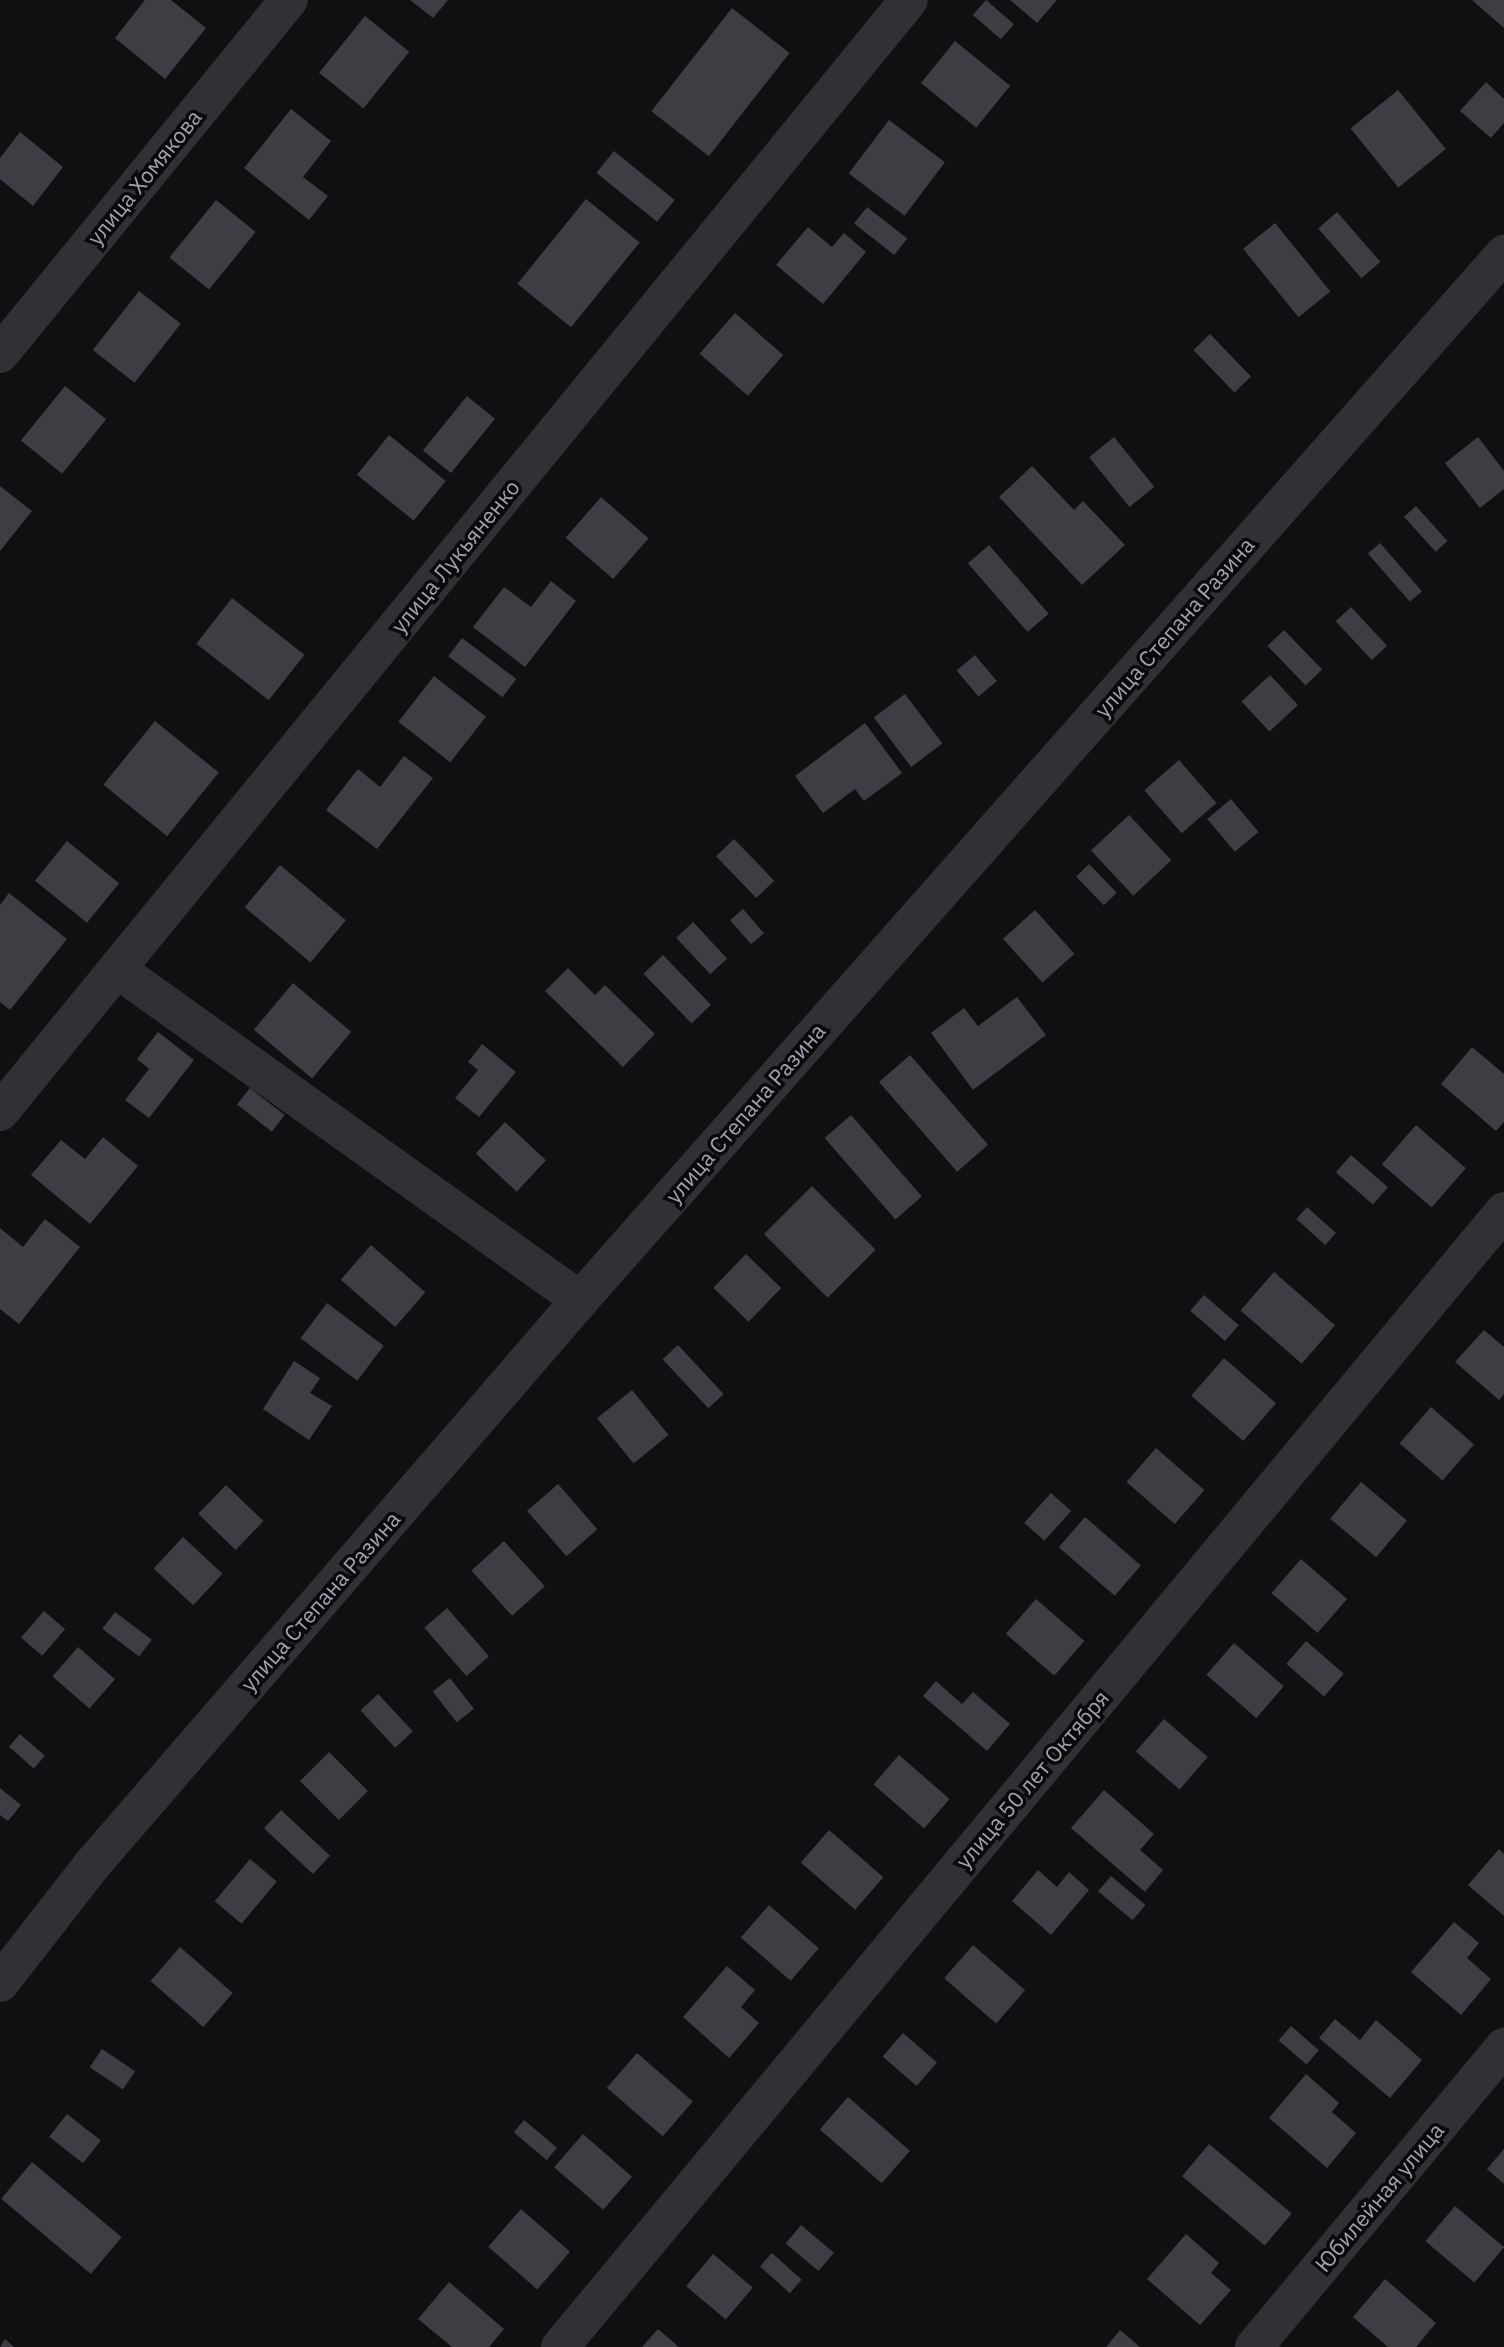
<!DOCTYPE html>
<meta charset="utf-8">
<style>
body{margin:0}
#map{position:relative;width:1504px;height:2347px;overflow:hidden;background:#100f11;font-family:"IBM Plex Sans",sans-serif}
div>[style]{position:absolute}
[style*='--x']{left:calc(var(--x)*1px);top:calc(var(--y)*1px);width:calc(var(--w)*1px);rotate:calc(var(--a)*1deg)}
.building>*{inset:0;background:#3e3d43;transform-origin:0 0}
.minor>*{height:38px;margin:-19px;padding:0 19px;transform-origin:19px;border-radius:19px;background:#313135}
span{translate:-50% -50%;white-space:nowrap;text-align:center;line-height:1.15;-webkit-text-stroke:7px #0b0a0b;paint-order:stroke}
.street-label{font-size:22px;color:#a1a3b1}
</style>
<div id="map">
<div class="building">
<div style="clip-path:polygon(145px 0,171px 0,206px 28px,165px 79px,115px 38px)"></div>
<div style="clip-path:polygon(410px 0,448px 0,433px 18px)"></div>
<div style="left:986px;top:0;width:37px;height:20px;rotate:41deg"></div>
<div style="clip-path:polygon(1010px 0,1057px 0,1037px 23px)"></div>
<div style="clip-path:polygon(1472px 0,1504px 0,1504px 28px)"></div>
<div style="left:732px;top:8px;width:73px;height:131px;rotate:38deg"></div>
<div style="left:365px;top:16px;width:57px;height:73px;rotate:39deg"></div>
<div style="left:955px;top:41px;width:71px;height:54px;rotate:39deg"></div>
<div style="clip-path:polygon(1486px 82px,1504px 99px,1504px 123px,1491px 138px,1460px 111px)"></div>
<div style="left:1398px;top:90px;width:76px;height:61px;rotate:51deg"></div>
<div style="clip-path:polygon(291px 109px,331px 141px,303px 177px,328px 196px,309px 220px,244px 168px)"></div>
<div style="left:889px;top:120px;width:70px;height:67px;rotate:37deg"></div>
<div style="clip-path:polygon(20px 132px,63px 167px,33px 206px,0 179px,0 158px)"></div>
<div style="left:614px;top:151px;width:78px;height:28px;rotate:39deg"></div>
<div style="left:586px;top:199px;width:69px;height:109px;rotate:39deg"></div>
<div style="left:216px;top:200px;width:51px;height:74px;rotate:39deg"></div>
<div style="left:867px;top:207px;width:51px;height:21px;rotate:38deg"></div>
<div style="left:1337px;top:212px;width:66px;height:25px;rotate:49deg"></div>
<div style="left:1275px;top:223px;width:88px;height:41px;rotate:51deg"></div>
<div style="clip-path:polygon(808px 227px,832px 247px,844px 233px,866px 252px,823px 304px,776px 265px)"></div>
<div style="left:139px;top:291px;width:53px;height:75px;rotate:38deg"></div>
<div style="left:735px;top:313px;width:64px;height:54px;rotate:41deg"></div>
<div style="left:1210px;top:334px;width:59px;height:23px;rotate:46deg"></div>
<div style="left:65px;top:386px;width:53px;height:70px;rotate:39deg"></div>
<div style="left:467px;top:396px;width:36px;height:70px;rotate:39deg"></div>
<div style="left:389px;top:435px;width:73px;height:51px;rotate:39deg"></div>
<div style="left:1114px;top:437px;width:64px;height:32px;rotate:51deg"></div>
<div style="clip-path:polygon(1478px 437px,1504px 471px,1504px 489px,1480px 508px,1445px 463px)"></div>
<div style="clip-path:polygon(1032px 466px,1074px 510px,1083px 501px,1125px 545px,1082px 585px,999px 497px)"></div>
<div style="clip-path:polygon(0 486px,32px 511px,0 551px)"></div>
<div style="left:601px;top:497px;width:63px;height:54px;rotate:41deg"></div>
<div style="left:1416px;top:506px;width:47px;height:16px;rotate:48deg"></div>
<div style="left:1380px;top:543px;width:64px;height:16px;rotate:49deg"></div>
<div style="left:989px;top:545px;width:91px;height:28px;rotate:49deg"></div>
<div style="clip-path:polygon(551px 581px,576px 601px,525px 667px,473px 627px,504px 587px,531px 607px)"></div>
<div style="left:232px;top:598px;width:92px;height:58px;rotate:38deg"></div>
<div style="left:1351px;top:607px;width:53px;height:21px;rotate:47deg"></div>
<div style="left:1284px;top:630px;width:55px;height:23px;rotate:46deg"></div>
<div style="left:462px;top:638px;width:68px;height:23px;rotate:37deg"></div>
<div style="left:975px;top:655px;width:34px;height:24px;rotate:50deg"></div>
<div style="left:1270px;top:675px;width:41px;height:39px;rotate:47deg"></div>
<div style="left:434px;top:676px;width:66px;height:58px;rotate:38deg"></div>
<div style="left:905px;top:694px;width:62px;height:39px;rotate:53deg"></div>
<div style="left:155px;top:721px;width:82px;height:82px;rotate:39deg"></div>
<div style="clip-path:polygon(865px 723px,902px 773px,864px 801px,855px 789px,823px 813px,795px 776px)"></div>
<div style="clip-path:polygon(404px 756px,433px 778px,377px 849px,326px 810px,358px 769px,380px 787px)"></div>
<div style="left:1179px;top:760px;width:57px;height:46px;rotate:49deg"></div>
<div style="left:1231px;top:799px;width:43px;height:31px;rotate:50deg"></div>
<div style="left:1129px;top:815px;width:62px;height:52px;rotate:47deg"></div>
<div style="left:734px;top:839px;width:58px;height:25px;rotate:46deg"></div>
<div style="left:67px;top:841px;width:67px;height:51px;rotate:39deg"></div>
<div style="left:1089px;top:864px;width:40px;height:18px;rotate:46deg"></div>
<div style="left:280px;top:865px;width:86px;height:55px;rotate:40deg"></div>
<div style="clip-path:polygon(9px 893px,67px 939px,10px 1010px,0 1002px,0 905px)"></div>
<div style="left:743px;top:909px;width:32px;height:17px;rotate:49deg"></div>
<div style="left:1035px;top:910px;width:59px;height:43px;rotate:48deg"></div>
<div style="left:693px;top:922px;width:50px;height:23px;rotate:47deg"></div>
<div style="left:663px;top:955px;width:69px;height:27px;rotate:46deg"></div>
<div style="clip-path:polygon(568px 968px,595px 995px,605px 985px,655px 1034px,623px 1067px,545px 991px)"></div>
<div style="left:293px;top:983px;width:76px;height:61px;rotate:40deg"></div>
<div style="clip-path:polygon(1017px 997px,1046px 1035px,973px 1090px,931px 1033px,964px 1008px,978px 1026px)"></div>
<div style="clip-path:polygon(158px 1032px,194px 1060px,149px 1118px,125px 1100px,149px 1069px,137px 1059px)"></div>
<div style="clip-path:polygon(482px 1044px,516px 1072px,479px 1117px,455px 1098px,478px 1070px,468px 1062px)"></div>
<div style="clip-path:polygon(1472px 1047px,1504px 1074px,1504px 1122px,1496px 1131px,1441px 1084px)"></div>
<div style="left:910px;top:1055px;width:119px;height:41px;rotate:49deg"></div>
<div style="left:250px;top:1088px;width:44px;height:21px;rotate:38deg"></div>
<div style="left:851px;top:1115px;width:108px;height:35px;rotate:49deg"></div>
<div style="left:505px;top:1122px;width:56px;height:43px;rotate:43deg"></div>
<div style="left:1416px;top:1125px;width:66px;height:52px;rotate:41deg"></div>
<div style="clip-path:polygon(103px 1137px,138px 1166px,90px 1224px,31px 1175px,61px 1140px,85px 1159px)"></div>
<div style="left:1351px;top:1155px;width:49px;height:23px;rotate:41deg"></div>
<div style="left:812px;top:1186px;width:90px;height:68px;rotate:45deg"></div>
<div style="left:1307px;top:1207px;width:39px;height:16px;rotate:42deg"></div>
<div style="clip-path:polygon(45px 1219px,80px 1247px,19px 1324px,0 1309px,0 1228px,23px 1247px)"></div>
<div style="left:371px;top:1245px;width:72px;height:46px;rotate:41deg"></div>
<div style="left:746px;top:1254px;width:49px;height:47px;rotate:44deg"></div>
<div style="left:1274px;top:1272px;width:81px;height:51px;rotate:41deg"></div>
<div style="left:1204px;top:1295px;width:46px;height:21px;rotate:41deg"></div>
<div style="left:327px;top:1303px;width:71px;height:44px;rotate:37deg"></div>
<div style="clip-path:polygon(1484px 1330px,1504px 1347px,1504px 1394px,1499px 1400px,1455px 1362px)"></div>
<div style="left:678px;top:1345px;width:67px;height:21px;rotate:47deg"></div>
<div style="left:1224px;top:1358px;width:69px;height:50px;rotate:41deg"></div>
<div style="clip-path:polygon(294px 1361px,320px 1378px,310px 1393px,332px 1406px,309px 1440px,263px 1409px)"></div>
<div style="left:632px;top:1390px;width:58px;height:45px;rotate:51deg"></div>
<div style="left:1431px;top:1407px;width:57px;height:48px;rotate:41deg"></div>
<div style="left:1156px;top:1448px;width:64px;height:45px;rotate:41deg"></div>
<div style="left:1361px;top:1482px;width:60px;height:48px;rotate:40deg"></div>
<div style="left:558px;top:1484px;width:60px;height:41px;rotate:49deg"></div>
<div style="left:226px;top:1485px;width:52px;height:40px;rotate:44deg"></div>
<div style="left:1051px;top:1493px;width:27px;height:40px;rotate:42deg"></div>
<div style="left:1085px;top:1517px;width:74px;height:40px;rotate:41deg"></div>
<div style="left:183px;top:1537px;width:54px;height:43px;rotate:43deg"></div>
<div style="left:504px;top:1541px;width:61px;height:44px;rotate:48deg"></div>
<div style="left:1301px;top:1559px;width:61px;height:45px;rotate:41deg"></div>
<div style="left:1036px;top:1599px;width:64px;height:46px;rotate:41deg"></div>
<div style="left:447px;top:1608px;width:64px;height:30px;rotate:49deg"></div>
<div style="left:44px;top:1611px;width:28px;height:35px;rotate:41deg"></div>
<div style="left:115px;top:1612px;width:46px;height:21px;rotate:37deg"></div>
<div style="left:1306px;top:1641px;width:50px;height:30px;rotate:41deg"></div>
<div style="left:1234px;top:1643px;width:66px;height:42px;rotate:41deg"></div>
<div style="left:78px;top:1647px;width:49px;height:39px;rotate:41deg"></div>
<div style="left:450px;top:1678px;width:39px;height:22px;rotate:52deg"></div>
<div style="clip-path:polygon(936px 1681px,962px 1704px,973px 1692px,1010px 1724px,987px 1751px,923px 1696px)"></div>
<div style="left:378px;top:1694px;width:51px;height:24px;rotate:47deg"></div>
<div style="left:1164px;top:1719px;width:58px;height:43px;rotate:41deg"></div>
<div style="left:20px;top:1734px;width:33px;height:17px;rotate:41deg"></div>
<div style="left:329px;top:1752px;width:55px;height:41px;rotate:45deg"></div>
<div style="left:899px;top:1755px;width:67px;height:39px;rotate:41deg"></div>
<div style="clip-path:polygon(0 1788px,21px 1805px,8px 1821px,0 1815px)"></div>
<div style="clip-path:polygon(1104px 1790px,1154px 1834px,1140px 1850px,1163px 1870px,1145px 1892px,1071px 1828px)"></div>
<div style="left:281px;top:1810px;width:67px;height:25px;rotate:43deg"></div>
<div style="left:829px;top:1830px;width:72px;height:43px;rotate:41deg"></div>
<div style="clip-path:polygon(1499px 1849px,1504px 1854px,1504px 1916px,1468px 1885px)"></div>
<div style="left:250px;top:1859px;width:35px;height:55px;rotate:40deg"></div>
<div style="clip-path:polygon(1038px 1870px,1057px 1887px,1069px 1872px,1089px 1890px,1051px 1935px,1012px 1901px)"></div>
<div style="left:1111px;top:1876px;width:45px;height:20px;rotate:40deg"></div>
<div style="left:769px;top:1905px;width:66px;height:43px;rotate:41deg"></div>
<div style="clip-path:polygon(1454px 1922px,1479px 1943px,1467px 1958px,1491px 1979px,1461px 2015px,1411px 1972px)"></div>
<div style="left:973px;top:1945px;width:69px;height:44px;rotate:41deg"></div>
<div style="left:180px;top:1947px;width:70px;height:45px;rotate:41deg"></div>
<div style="clip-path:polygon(727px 1966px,755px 1990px,741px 2007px,759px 2023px,729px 2058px,683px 2017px)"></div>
<div style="clip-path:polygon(1335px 2019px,1360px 2040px,1376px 2020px,1422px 2060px,1390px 2098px,1319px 2038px)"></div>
<div style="left:1291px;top:2026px;width:37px;height:19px;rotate:41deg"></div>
<div style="left:903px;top:2033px;width:45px;height:31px;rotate:41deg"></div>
<div style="left:102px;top:2049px;width:40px;height:22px;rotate:34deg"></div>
<div style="left:637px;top:2053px;width:74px;height:46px;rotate:41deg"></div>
<div style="clip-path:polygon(1306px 2074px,1339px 2103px,1332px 2112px,1356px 2133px,1327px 2168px,1269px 2118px)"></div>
<div style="left:848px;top:2097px;width:82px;height:43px;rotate:41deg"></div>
<div style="left:67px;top:2114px;width:43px;height:29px;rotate:38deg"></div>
<div style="left:524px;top:2120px;width:43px;height:16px;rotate:40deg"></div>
<div style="left:583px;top:2134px;width:65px;height:44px;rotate:41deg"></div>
<div style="left:1209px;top:2144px;width:108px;height:42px;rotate:40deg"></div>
<div style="clip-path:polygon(1504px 2149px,1504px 2184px,1487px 2169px)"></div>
<div style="left:32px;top:2162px;width:117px;height:48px;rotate:40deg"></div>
<div style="left:1455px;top:2206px;width:64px;height:46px;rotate:40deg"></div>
<div style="left:521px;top:2209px;width:65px;height:50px;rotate:41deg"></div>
<div style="left:801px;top:2225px;width:43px;height:24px;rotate:40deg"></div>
<div style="clip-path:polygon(1186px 2234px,1219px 2263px,1211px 2273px,1231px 2290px,1200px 2325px,1147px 2279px)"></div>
<div style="left:772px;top:2253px;width:40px;height:18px;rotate:42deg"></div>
<div style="left:713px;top:2254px;width:52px;height:42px;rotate:40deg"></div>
<div style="clip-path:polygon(1385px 2279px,1436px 2323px,1416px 2347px,1388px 2347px,1353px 2317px)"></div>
<div style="clip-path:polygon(449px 2282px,504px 2329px,489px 2347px,452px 2347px,418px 2319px)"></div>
<div style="clip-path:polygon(658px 2329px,679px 2347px,642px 2347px)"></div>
<div style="clip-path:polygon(1120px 2330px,1140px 2347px,1106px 2347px)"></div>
<div style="clip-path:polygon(5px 2339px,14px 2347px,0 2347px)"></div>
</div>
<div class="minor">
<div style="--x:0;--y:354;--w:457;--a:-50.8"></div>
<div style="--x:118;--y:970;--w:568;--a:35.54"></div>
<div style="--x:0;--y:1112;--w:1436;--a:-50.74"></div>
<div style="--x:0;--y:1983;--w:148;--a:-52.1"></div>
<div style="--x:91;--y:1866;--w:748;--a:-49.17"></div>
<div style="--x:580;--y:1300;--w:1396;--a:-48.54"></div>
<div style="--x:560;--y:2347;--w:1477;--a:-50.27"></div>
<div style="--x:1254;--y:2347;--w:391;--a:-50.2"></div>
</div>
<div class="street-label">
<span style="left:144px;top:177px;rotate:-51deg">улица Хомякова</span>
<span style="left:455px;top:556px;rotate:-51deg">улица Лукьяненко</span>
<span style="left:1174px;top:627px;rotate:-49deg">улица Степана Разина</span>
<span style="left:745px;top:1113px;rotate:-49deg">улица Степана Разина</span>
<span style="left:320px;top:1601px;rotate:-49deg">улица Степана Разина</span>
<span style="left:1032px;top:1779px;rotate:-50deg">улица 50 лет Октября</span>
<span style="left:1379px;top:2197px;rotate:-50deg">Юбилейная улица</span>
</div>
</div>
